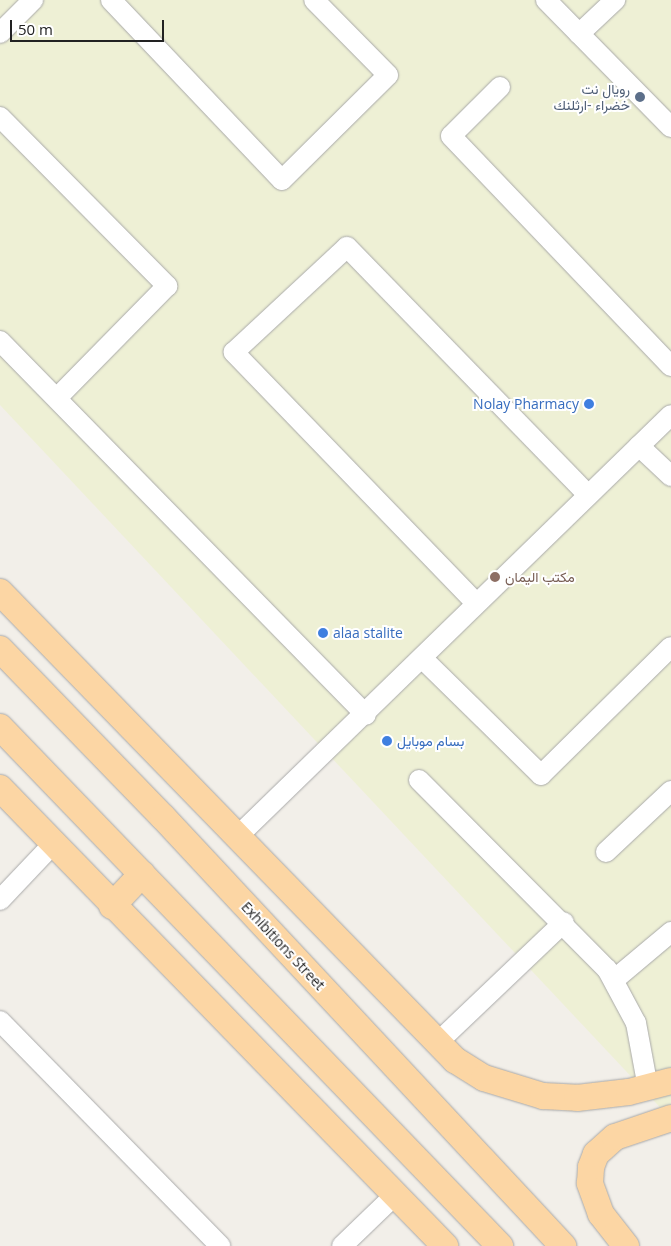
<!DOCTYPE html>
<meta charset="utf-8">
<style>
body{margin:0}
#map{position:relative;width:671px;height:1246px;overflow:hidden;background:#f2efe9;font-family:"Open Sans",Vazirmatn,sans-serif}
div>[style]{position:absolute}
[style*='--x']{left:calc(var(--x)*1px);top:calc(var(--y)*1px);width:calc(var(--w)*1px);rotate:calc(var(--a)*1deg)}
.farmland>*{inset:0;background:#eef0d5}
.roads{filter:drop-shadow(0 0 1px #a9a9a9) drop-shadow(0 0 1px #a9a9a9)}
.minor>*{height:20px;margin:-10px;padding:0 10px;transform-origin:10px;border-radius:10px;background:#fff}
.major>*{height:26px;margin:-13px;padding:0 13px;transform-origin:13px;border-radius:13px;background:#fcd6a4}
.dots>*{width:14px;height:14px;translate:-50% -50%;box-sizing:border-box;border:2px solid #fff;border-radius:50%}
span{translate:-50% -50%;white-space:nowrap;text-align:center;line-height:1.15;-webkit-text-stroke:4px #fff;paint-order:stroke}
.service-label{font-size:14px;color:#4e5e75}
.right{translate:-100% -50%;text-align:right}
.shop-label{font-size:14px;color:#366cbe}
.left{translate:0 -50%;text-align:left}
.education-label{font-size:14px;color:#785e54}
.street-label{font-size:14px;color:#222}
.scale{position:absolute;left:10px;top:20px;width:154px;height:22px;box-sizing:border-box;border:2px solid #222;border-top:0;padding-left:6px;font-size:15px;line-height:18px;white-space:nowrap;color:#222;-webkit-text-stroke:4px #fff;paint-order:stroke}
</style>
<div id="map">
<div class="farmland">
<div style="clip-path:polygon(0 0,671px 0,671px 1119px,0 405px)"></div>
</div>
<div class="roads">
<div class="minor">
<div style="--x:111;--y:0;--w:248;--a:46.5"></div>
<div style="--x:282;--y:180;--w:149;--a:-44.7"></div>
<div style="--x:388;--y:75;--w:105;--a:-134.6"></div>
<div style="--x:546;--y:0;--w:178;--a:45.5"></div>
<div style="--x:0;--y:33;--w:47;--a:-45"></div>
<div style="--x:579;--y:34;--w:50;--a:-43.4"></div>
<div style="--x:500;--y:87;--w:69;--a:135"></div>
<div style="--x:451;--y:136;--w:318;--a:46.3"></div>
<div style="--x:0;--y:117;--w:238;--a:45.3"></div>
<div style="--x:167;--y:286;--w:157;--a:134.5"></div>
<div style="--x:0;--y:341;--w:523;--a:45.62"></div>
<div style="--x:639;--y:446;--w:44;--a:43.2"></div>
<div style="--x:476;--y:603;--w:349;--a:-134"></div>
<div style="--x:234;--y:352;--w:154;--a:-42.9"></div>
<div style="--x:347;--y:247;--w:346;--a:45.8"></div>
<div style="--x:422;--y:658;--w:167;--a:44.5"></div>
<div style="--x:541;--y:775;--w:182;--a:-44.6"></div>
<div style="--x:419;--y:780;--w:267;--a:45.2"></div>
<div style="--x:607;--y:969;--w:61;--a:61.8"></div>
<div style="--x:636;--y:1023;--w:66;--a:79.5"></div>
<div style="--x:237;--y:837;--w:605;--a:-44.2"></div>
<div style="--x:606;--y:852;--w:89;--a:-43.2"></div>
<div style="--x:0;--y:900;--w:77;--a:-46.6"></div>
<div style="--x:615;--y:979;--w:73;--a:-40"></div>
<div style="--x:0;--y:1021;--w:315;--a:45.6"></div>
<div style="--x:437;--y:1043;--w:175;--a:-43.6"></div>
<div style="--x:342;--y:1246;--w:74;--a:-43.9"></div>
</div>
<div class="major">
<div style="--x:0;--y:592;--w:653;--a:45.81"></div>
<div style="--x:455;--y:1060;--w:34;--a:32"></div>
<div style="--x:484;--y:1078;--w:62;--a:17"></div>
<div style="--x:543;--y:1096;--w:34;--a:3"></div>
<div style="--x:577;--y:1098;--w:52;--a:-6.6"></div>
<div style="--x:629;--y:1092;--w:43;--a:-14.7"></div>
<div style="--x:0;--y:649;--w:234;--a:45.9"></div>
<div style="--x:163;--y:817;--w:587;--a:47"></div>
<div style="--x:0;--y:727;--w:721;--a:46.07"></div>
<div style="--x:0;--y:788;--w:639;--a:45.82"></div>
<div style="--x:112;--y:906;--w:44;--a:-46.8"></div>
<div style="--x:626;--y:1246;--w:41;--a:-128"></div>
<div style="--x:601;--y:1214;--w:33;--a:-110"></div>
<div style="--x:590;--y:1183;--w:16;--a:-86"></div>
<div style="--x:591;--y:1167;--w:14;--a:-69"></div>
<div style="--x:596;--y:1154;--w:25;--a:-42"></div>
<div style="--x:615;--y:1137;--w:59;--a:-18.7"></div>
</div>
</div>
<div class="dots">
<div style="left:640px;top:97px;background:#5c6f8a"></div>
<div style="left:589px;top:404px;background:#3f7fe0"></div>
<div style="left:495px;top:577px;background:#8d6e63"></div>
<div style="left:323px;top:633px;background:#3f7fe0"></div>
<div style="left:387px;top:741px;background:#3f7fe0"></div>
</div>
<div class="service-label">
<span class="right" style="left:630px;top:97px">رويال نت<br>خضراء -ارثلنك</span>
</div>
<div class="shop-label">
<span class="right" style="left:579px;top:404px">Nolay Pharmacy</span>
<span class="left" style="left:333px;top:633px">alaa stalite</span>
<span class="left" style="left:397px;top:741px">بسام موبايل</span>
</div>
<div class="education-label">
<span class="left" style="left:505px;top:577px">مكتب اليمان</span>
</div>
<div class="street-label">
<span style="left:283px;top:946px;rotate:47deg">Exhibitions Street</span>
</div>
<div class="scale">50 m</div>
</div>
